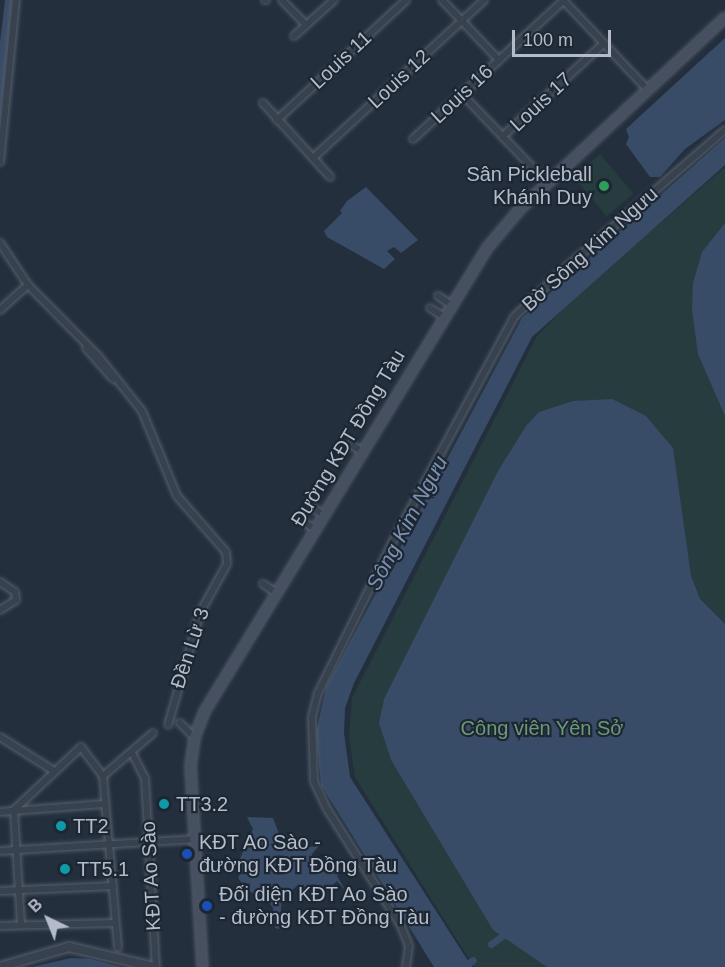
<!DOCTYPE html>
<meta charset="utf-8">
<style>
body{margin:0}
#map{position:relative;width:725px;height:967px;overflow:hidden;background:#242f3e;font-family:Helvetica,sans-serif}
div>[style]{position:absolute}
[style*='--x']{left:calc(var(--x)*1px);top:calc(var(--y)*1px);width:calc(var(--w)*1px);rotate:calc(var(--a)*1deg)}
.green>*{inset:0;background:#263c3f;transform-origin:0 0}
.water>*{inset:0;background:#394c67}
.canal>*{height:7px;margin:-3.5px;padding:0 3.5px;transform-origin:3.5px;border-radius:3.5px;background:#394c67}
.roads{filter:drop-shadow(0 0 2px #565f6c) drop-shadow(0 0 2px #565f6c)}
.minor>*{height:6px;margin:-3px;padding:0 3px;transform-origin:3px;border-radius:3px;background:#38414e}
.tertiary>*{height:8px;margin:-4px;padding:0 4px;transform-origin:4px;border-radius:4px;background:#38414e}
.secondary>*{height:9px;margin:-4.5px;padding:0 4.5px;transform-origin:4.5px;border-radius:4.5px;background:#465061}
.dots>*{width:16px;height:16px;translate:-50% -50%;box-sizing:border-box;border:3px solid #1d2633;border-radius:50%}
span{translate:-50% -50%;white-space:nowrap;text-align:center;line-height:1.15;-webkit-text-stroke:4.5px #1d2633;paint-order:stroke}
.street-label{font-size:20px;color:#b4bcc9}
.poi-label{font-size:20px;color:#b4bcc9}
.right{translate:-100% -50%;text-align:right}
.left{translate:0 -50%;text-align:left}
.park-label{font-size:20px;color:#6b9a76}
.water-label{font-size:21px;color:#7c92b1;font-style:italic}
.north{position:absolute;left:18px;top:889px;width:60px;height:60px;-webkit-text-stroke:4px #1d2633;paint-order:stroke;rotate:317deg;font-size:16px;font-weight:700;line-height:24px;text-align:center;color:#b4bcc9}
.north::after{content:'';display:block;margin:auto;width:21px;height:27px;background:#b4bcc9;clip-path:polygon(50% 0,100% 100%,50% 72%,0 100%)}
.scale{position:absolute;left:512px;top:30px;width:99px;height:27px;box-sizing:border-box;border:3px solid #b4bcc9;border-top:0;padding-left:8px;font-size:18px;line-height:21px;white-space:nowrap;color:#b4bcc9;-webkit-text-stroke:4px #1d2633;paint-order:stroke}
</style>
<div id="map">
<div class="green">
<div style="left:600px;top:154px;width:52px;height:35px;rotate:50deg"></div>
<div style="clip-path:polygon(725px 167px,725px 967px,474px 967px,355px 777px,349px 736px,352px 698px,537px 336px,578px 294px)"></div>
</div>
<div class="water">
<div style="clip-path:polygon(5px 0,12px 0,0 121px,0 42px)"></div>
<div style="clip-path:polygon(725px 38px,725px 120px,685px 149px,660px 177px,650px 177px,626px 144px,629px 137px,626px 129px)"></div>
<div style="clip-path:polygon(725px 138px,725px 165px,532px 337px,354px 683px,345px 708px,344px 733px,350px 777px,472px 967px,434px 967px,321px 785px,316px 733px,326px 687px,522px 318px)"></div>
<div style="clip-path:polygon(366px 187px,418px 240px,401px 253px,394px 247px,387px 251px,395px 259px,384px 269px,327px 237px,324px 231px,342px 213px,340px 211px,347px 201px)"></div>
<div style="clip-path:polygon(725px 223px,725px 416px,698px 354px,692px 310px,693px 283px,702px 252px)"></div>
<div style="clip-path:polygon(612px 399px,646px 416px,673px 448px,691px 576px,700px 599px,725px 624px,725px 967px,547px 967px,493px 930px,391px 760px,379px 723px,384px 699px,498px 471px,526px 426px,539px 412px,573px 401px)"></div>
<div style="clip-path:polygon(247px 817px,273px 818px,279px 834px,288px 836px,282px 841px,284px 849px,319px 846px,312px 854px,312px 862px,321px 872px,345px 866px,337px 876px,346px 891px,337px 881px,328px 889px,297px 886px,282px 898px,279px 929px,275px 928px,273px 908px,266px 898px,248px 891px,238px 878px,242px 870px,238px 863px,253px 829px)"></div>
<div style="clip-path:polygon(71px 958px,90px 959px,121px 967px,32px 967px)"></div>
</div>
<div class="canal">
<div style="--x:491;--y:944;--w:14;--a:-36"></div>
<div style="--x:464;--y:967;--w:11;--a:-38"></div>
</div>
<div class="roads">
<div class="minor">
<div style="--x:265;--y:0;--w:1;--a:0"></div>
<div style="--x:282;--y:0;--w:35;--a:46"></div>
<div style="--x:442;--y:0;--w:83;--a:46.5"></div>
<div style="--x:563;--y:0;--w:122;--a:46.7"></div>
<div style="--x:294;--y:36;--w:54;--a:-42"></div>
<div style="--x:462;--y:94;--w:123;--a:46.3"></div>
<div style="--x:263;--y:103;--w:100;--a:47.8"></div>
<div style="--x:277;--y:120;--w:176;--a:-42.9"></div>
<div style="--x:503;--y:136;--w:137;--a:-42.6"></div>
<div style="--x:413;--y:139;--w:205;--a:-42.6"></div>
<div style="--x:313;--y:158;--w:233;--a:-42.7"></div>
<div style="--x:0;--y:162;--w:163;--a:-84.4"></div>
<div style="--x:0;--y:243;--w:50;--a:56.3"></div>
<div style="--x:28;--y:285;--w:101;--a:45.4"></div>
<div style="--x:99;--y:357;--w:69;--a:51.5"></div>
<div style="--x:142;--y:411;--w:92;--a:67.6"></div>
<div style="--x:177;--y:496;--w:74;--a:48.8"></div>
<div style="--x:226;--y:552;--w:12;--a:85"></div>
<div style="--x:227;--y:564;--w:56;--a:118.9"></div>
<div style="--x:200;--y:613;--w:116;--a:105.9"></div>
<div style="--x:438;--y:296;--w:14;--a:34"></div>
<div style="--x:430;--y:308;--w:15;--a:32"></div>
<div style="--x:0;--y:310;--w:38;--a:-42"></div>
<div style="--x:86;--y:348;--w:41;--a:48.9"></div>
<div style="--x:350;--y:444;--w:13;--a:32"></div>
<div style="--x:311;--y:507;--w:13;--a:32"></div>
<div style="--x:302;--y:521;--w:13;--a:32"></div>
<div style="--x:0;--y:582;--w:18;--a:34"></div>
<div style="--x:15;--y:592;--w:8;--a:83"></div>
<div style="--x:16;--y:600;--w:19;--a:148"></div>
<div style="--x:263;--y:584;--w:14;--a:34"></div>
<div style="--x:180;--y:723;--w:20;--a:45"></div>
<div style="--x:0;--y:737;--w:64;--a:32.2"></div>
<div style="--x:132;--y:753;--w:28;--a:63"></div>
<div style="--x:145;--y:778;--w:189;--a:86.7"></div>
<div style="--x:103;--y:776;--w:66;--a:-40.7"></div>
<div style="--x:14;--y:810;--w:92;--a:-43.2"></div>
<div style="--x:81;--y:747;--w:36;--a:53"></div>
<div style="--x:103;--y:776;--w:172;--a:85"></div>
<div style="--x:14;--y:810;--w:114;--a:86.5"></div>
<div style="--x:0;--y:812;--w:104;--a:-4.4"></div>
<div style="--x:0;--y:851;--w:194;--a:-3.5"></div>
<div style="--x:0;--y:891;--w:113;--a:-2.5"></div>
<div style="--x:0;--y:926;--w:115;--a:-1.5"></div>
<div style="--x:406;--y:967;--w:21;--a:-82"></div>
<div style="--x:409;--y:946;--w:24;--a:-112"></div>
<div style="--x:400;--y:924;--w:136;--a:-122.4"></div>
<div style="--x:327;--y:809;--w:31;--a:-115"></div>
<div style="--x:314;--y:781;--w:64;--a:-91.8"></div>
<div style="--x:312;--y:717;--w:25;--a:-76"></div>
<div style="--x:318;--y:693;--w:167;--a:-63.7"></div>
<div style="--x:392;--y:543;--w:257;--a:-61.6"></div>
<div style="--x:514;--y:317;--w:65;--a:-43.8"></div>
<div style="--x:561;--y:272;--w:217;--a:-40.9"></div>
</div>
<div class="tertiary">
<div style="--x:0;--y:967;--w:72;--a:-16.2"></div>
<div style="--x:69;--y:947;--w:87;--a:13.2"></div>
</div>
<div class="secondary">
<div style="--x:202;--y:967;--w:201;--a:-93.4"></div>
<div style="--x:190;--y:766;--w:29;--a:-82"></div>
<div style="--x:194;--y:737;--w:28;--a:-69"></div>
<div style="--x:204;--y:711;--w:543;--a:-58.62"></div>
<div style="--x:487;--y:247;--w:51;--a:-49.8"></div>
<div style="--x:520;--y:208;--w:280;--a:-43"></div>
</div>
</div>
<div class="dots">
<div style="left:604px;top:186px;background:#2e9e5b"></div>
<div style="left:164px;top:804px;background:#0f9aa8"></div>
<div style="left:61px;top:826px;background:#0f9aa8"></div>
<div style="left:187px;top:854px;background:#1a4fb4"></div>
<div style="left:65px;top:869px;background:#0f9aa8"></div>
<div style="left:207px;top:906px;background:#1a4fb4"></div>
</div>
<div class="street-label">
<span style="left:341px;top:60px;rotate:-43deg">Louis 11</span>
<span style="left:399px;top:79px;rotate:-43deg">Louis 12</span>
<span style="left:462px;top:94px;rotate:-43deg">Louis 16</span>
<span style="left:541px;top:102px;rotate:-43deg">Louis 17</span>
<span style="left:590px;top:249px;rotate:-42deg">Bờ Sông Kim Ngưu</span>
<span style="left:348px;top:438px;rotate:-59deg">Đường KĐT Đồng Tàu</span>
<span style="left:190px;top:648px;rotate:-72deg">Đền Lừ 3</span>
<span style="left:151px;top:876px;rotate:-93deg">KĐT Ao Sào</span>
</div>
<div class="poi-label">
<span class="right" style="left:592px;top:186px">Sân Pickleball<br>Khánh Duy</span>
<span class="left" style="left:176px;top:804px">TT3.2</span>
<span class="left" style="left:73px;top:826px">TT2</span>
<span class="left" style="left:199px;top:854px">KĐT Ao Sào -<br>đường KĐT Đồng Tàu</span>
<span class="left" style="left:77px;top:869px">TT5.1</span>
<span class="left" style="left:219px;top:906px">Đối diện KĐT Ao Sào<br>- đường KĐT Đồng Tàu</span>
</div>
<div class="park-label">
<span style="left:542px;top:728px">Công viên Yên Sở</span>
</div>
<div class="water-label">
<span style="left:407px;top:523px;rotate:-62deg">Sông Kim Ngưu</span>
</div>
<div class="north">B</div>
<div class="scale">100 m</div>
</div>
